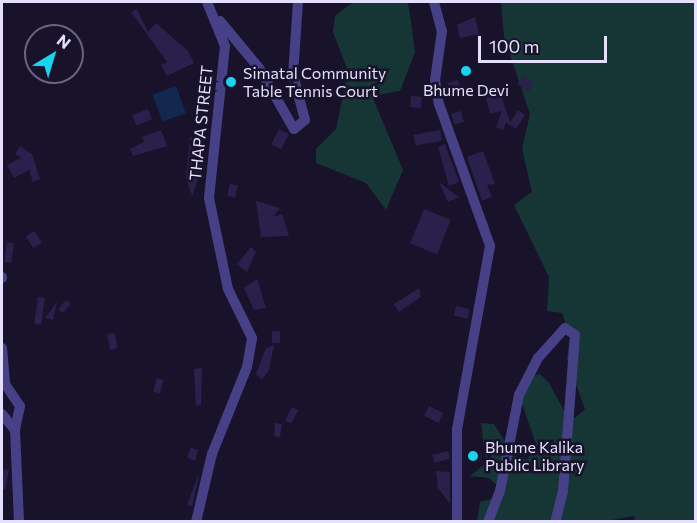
<!DOCTYPE html>
<style>
body{margin:0}
#map{position:relative;width:697px;height:523px;overflow:hidden;background:#18132b;font-family:Commissioner,sans-serif}
div>[style]{position:absolute}
[style*='--x']{left:calc(var(--x)*1px);top:calc(var(--y)*1px);width:calc(var(--w)*1px);rotate:calc(var(--a)*1deg)}
.green>*{inset:0;background:#163535}
.water>*{inset:0;background:#13284f;transform-origin:0 0}
.building>*{inset:0;background:#2a204b;transform-origin:0 0}
.round{border-radius:50%}
.minor>*{height:10px;margin:-5px;padding:0 5px;transform-origin:5px;border-radius:5px;background:#464187}
.dots>*{width:16px;height:16px;translate:-50% -50%;box-sizing:border-box;border:3px solid #18132b;border-radius:50%}
span{translate:-50% -50%;white-space:nowrap;text-align:center;line-height:1.15;-webkit-text-stroke:5px #18132b;paint-order:stroke}
.poi-label{font-size:16px;color:#e4dffd}
.left{translate:0 -50%;text-align:left}
.street-label{font-size:16px;color:#e4dffd}
.frame{position:absolute;inset:0;border:3px solid #e4dffd;pointer-events:none}
.north{position:absolute;left:24px;top:24px;width:60px;height:60px;box-sizing:border-box;background:#18132b;border:2px solid #6a657f;border-radius:50%;rotate:38deg;font-size:16px;font-weight:700;line-height:24px;text-align:center;color:#e4dffd}
.north::after{content:'';display:block;margin:auto;width:21px;height:27px;background:#17d4f1;clip-path:polygon(50% 0,100% 100%,50% 72%,0 100%)}
.scale{position:absolute;left:478px;top:36px;width:129px;height:27px;box-sizing:border-box;border:3px solid #e4dffd;border-top:0;padding-left:8px;font-size:18px;line-height:21px;white-space:nowrap;color:#e4dffd;-webkit-text-stroke:4px #18132b;paint-order:stroke}
</style>
<div id="map">
<div class="green">
<div style="clip-path:polygon(353px 2px,407px 2px,409px 8px,415px 52px,400px 91px,372px 96px,403px 170px,386px 210px,366px 183px,316px 163px,316px 149px,336px 129px,348px 71px,333px 32px,335px 16px)"></div>
<div style="clip-path:polygon(501px 2px,695px 2px,695px 521px,635px 521px,634px 516px,601px 522px,477px 521px,480px 502px,494px 498px,499px 487px,489px 478px,470px 476px,486px 463px,481px 423px,494px 424px,513px 455px,527px 460px,536px 444px,520px 398px,533px 376px,540px 374px,549px 383px,567px 416px,575px 418px,585px 409px,567px 359px,570px 336px,562px 313px,547px 311px,549px 277px,514px 205px,532px 192px,522px 149px,530px 114px,504px 37px)"></div>
</div>
<div class="water">
<div style="left:176px;top:86px;width:29px;height:25px;rotate:70deg"></div>
</div>
<div class="building">
<div style="clip-path:polygon(137px 9px,148px 32px,156px 23px,189px 52px,194px 63px,167px 76px,161px 65px,167px 62px,131px 12px)"></div>
<div style="clip-path:polygon(475px 17px,479px 34px,460px 38px,457px 25px)"></div>
<div style="left:523px;top:76px;width:13px;height:10px;rotate:32deg"></div>
<div style="clip-path:polygon(458px 80px,460px 86px,450px 90px,448px 83px)"></div>
<div style="clip-path:polygon(501px 95px,510px 122px,518px 110px,525px 115px,516px 129px,506px 122px,503px 130px,496px 127px,502px 111px,490px 114px,486px 97px)"></div>
<div style="left:411px;top:96px;width:11px;height:11px;rotate:5deg"></div>
<div style="left:148px;top:109px;width:11px;height:17px;rotate:68deg"></div>
<div style="left:461px;top:111px;width:11px;height:10px;rotate:75deg"></div>
<div style="left:279px;top:129px;width:11px;height:17px;rotate:27deg"></div>
<div style="clip-path:polygon(161px 130px,167px 146px,133px 156px,130px 149px,144px 142px,142px 137px)"></div>
<div style="left:440px;top:130px;width:11px;height:27px;rotate:80deg"></div>
<div style="clip-path:polygon(190px 137px,203px 138px,202px 169px,192px 196px,186px 178px)"></div>
<div style="clip-path:polygon(445px 144px,459px 182px,449px 186px,438px 147px)"></div>
<div style="clip-path:polygon(20px 146px,32px 154px,40px 179px,33px 182px,29px 170px,14px 178px,7px 165px,21px 158px,15px 154px)"></div>
<div style="clip-path:polygon(483px 151px,495px 184px,487px 185px,492px 197px,482px 201px,467px 157px)"></div>
<div style="clip-path:polygon(439px 182px,459px 197px,448px 202px)"></div>
<div style="left:230px;top:184px;width:8px;height:12px;rotate:14deg"></div>
<div style="clip-path:polygon(256px 201px,280px 208px,273px 217px,282px 214px,289px 236px,261px 237px)"></div>
<div style="left:424px;top:209px;width:29px;height:37px;rotate:22deg"></div>
<div style="left:34px;top:231px;width:14px;height:10px;rotate:56deg"></div>
<div style="left:7px;top:242px;width:7px;height:20px;rotate:8deg"></div>
<div style="clip-path:polygon(251px 247px,256px 252px,247px 272px,237px 264px)"></div>
<div style="clip-path:polygon(257px 279px,266px 308px,254px 310px,244px 288px)"></div>
<div style="clip-path:polygon(419px 288px,421px 297px,399px 312px,394px 304px)"></div>
<div style="left:38px;top:297px;width:7px;height:27px;rotate:8deg"></div>
<div style="left:66px;top:300px;width:6px;height:12px;rotate:39deg"></div>
<div style="clip-path:polygon(57px 302px,53px 320px,45px 318px)"></div>
<div style="left:456px;top:306px;width:14px;height:10px;rotate:12deg"></div>
<div style="left:272px;top:331px;width:8px;height:12px"></div>
<div style="clip-path:polygon(115px 333px,117px 348px,110px 350px,107px 334px)"></div>
<div style="clip-path:polygon(274px 345px,269px 370px,262px 380px,256px 374px,266px 348px)"></div>
<div style="clip-path:polygon(202px 368px,201px 405px,196px 406px,194px 369px)"></div>
<div style="left:157px;top:378px;width:7px;height:14px;rotate:16deg"></div>
<div style="left:429px;top:406px;width:16px;height:11px;rotate:27deg"></div>
<div style="left:292px;top:407px;width:7px;height:15px;rotate:27deg"></div>
<div style="clip-path:polygon(275px 423px,282px 424px,280px 437px,274px 436px)"></div>
<div style="clip-path:polygon(191px 448px,198px 450px,195px 461px,187px 458px)"></div>
<div class="round" style="left:468px;top:449px;width:14px;height:14px"></div>
<div style="left:448px;top:451px;width:8px;height:16px;rotate:76deg"></div>
<div style="clip-path:polygon(2px 469px,9px 470px,5px 489px,2px 489px)"></div>
<div style="clip-path:polygon(436px 471px,450px 472px,450px 504px,438px 488px)"></div>
<div style="clip-path:polygon(198px 476px,198px 481px,192px 506px,187px 505px)"></div>
</div>
<div class="minor">
<div style="--x:434;--y:2;--w:30;--a:75"></div>
<div style="--x:442;--y:31;--w:49;--a:98.1"></div>
<div style="--x:435;--y:80;--w:24;--a:81"></div>
<div style="--x:439;--y:104;--w:151;--a:70.2"></div>
<div style="--x:490;--y:246;--w:186;--a:100.2"></div>
<div style="--x:457;--y:429;--w:93;--a:90"></div>
<div style="--x:220;--y:21;--w:61;--a:50.3"></div>
<div style="--x:259;--y:68;--w:70;--a:60.2"></div>
<div style="--x:294;--y:129;--w:14;--a:-39"></div>
<div style="--x:305;--y:120;--w:47;--a:-104.9"></div>
<div style="--x:293;--y:75;--w:73;--a:-86.1"></div>
<div style="--x:2;--y:278;--w:1;--a:-90"></div>
<div style="--x:2;--y:348;--w:36;--a:85"></div>
<div style="--x:5;--y:384;--w:27;--a:56"></div>
<div style="--x:20;--y:406;--w:25;--a:102"></div>
<div style="--x:2;--y:414;--w:21;--a:51"></div>
<div style="--x:15;--y:430;--w:92;--a:87.5"></div>
<div style="--x:196;--y:522;--w:70;--a:-76.8"></div>
<div style="--x:212;--y:454;--w:94;--a:-68.1"></div>
<div style="--x:247;--y:367;--w:29;--a:-80"></div>
<div style="--x:252;--y:338;--w:55;--a:-116.1"></div>
<div style="--x:228;--y:289;--w:93;--a:-101.8"></div>
<div style="--x:209;--y:198;--w:153;--a:-84"></div>
<div style="--x:225;--y:46;--w:48;--a:-112.2"></div>
<div style="--x:488;--y:522;--w:33;--a:-69"></div>
<div style="--x:500;--y:491;--w:98;--a:-78.8"></div>
<div style="--x:519;--y:395;--w:42;--a:-62.8"></div>
<div style="--x:538;--y:358;--w:40;--a:-48"></div>
<div style="--x:565;--y:328;--w:12;--a:35"></div>
<div style="--x:575;--y:335;--w:156;--a:94.4"></div>
<div style="--x:563;--y:491;--w:32;--a:104"></div>
</div>
<div class="dots">
<div style="left:466px;top:71px;background:#17d4f1"></div>
<div style="left:231px;top:82px;background:#17d4f1"></div>
<div style="left:473px;top:456px;background:#17d4f1"></div>
</div>
<div class="poi-label">
<span class="left" style="left:243px;top:82px">Simatal Community<br>Table Tennis Court</span>
<span style="left:466px;top:90px">Bhume Devi</span>
<span class="left" style="left:485px;top:456px">Bhume Kalika<br>Public Library</span>
</div>
<div class="street-label">
<span style="left:201px;top:123px;rotate:-84deg">THAPA STREET</span>
</div>
<div class="frame"></div>
<div class="north">N</div>
<div class="scale">100 m</div>
</div>
